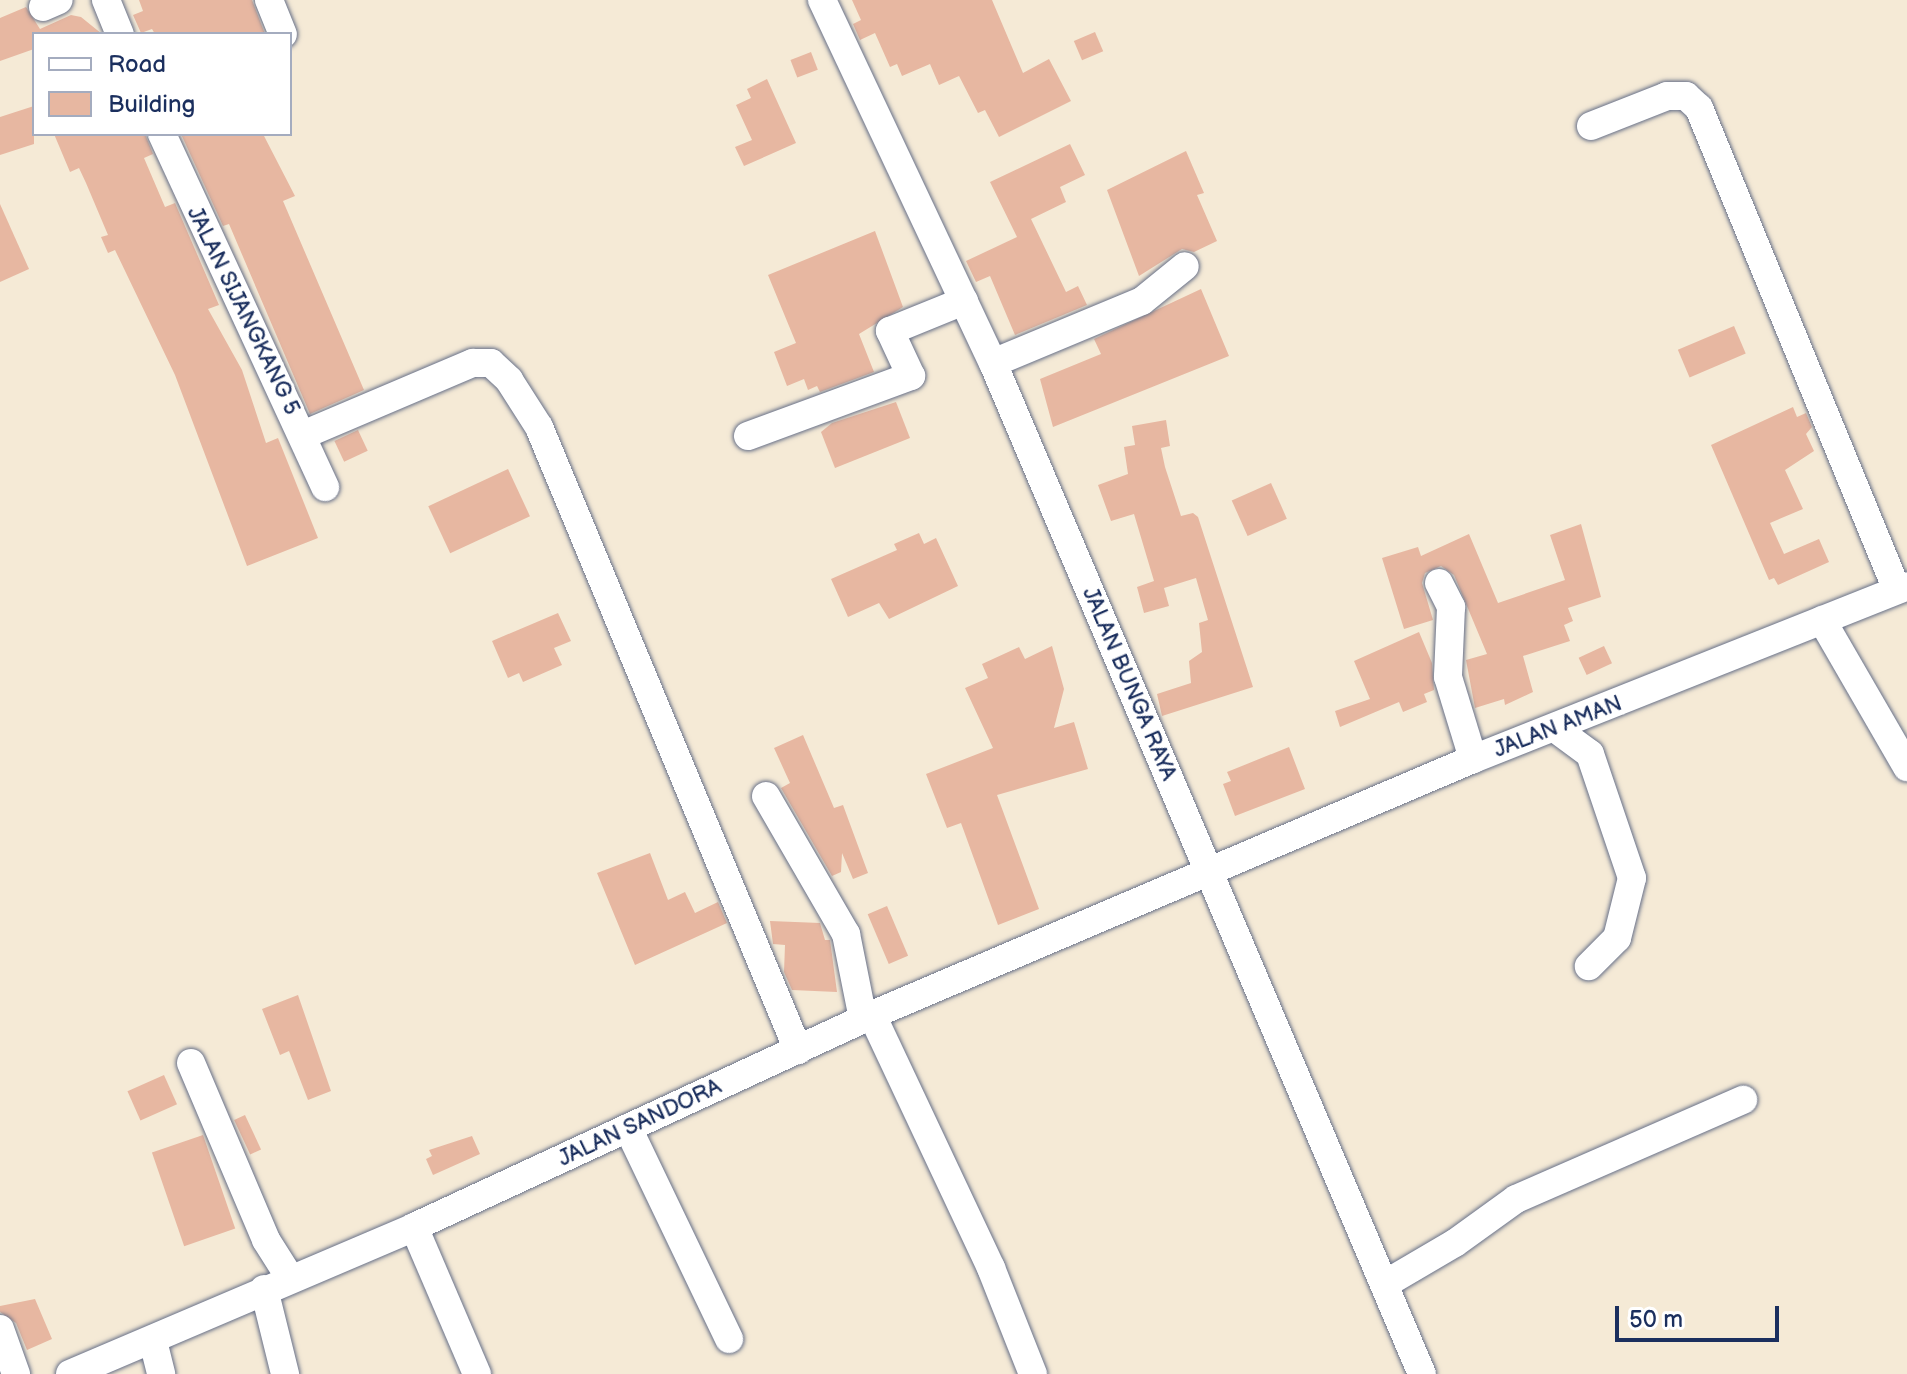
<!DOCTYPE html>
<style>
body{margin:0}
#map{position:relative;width:1907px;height:1374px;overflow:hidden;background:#f5ead6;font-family:"Balsamiq Sans",sans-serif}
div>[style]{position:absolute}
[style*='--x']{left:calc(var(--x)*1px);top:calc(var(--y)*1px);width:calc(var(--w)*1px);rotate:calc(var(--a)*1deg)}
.building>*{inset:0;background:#e7b7a1;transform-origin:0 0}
.roads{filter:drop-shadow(0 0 2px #677088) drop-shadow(0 0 2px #677088)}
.minor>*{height:28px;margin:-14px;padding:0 14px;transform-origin:14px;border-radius:14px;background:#fff}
span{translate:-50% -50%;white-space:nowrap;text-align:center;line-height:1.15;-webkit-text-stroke:6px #fff;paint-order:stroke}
.street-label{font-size:22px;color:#1b2f5e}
.legend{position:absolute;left:32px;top:32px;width:260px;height:104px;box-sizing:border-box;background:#fff;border:2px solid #a4acbf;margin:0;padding:10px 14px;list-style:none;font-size:24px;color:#1b2f5e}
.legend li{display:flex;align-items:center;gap:16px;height:40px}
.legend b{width:40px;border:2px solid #a4acbf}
.scale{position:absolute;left:1615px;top:1306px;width:164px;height:36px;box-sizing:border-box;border:4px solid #1b2f5e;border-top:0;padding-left:10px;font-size:24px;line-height:28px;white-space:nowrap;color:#1b2f5e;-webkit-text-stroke:6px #fff;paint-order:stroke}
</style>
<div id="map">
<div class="building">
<div style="clip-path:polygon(139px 0,252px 0,265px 34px,155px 34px,152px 29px,141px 33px,133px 15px,143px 11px)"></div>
<div style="clip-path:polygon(852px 0,992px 0,1023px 73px,1049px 59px,1071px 101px,999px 137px,985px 110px,978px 113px,959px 76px,939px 85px,930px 64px,902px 76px,897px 64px,890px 67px,875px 33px,860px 40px,853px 24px,861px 20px)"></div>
<div style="clip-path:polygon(26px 7px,40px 29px,71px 15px,81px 17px,102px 34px,34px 34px,34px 49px,0 61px,0 18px)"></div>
<div style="left:1095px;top:32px;width:21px;height:23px;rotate:67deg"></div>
<div style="left:811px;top:52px;width:19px;height:22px;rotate:69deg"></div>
<div style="clip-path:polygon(767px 79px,796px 143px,744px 166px,735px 147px,752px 140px,736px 105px,751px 98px,747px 89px)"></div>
<div style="clip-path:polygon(34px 106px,34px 144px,0 155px,0 117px)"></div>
<div style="clip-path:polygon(54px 134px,145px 134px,153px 154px,144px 158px,165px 207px,175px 203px,219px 305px,208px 309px,242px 370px,266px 443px,278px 438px,318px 538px,247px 566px,175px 375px,115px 250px,108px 253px,101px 237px,108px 235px,86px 183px,79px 168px,70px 172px)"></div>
<div style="clip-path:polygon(181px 134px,263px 134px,295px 196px,283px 201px,364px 390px,310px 414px,229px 224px,223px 226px)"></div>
<div style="clip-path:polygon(1070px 144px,1085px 175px,1060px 187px,1066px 202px,1031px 219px,1066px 292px,1078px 286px,1087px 305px,1015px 335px,990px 276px,976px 282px,966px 261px,1017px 237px,990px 182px)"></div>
<div style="clip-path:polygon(1186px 151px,1204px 193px,1197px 195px,1217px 241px,1194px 252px,1182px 249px,1139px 276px,1107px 190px)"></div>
<div style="clip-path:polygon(0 204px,29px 269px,0 282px)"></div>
<div style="clip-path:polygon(875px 231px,903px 307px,859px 334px,874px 372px,820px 392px,817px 386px,808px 390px,804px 379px,787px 386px,774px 352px,796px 343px,768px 275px)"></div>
<div style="clip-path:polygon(1201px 289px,1229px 356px,1053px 427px,1040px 379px,1101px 354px,1094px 339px)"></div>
<div style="left:1734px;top:326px;width:30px;height:61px;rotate:67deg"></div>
<div style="clip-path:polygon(896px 402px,910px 438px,835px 468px,821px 432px,832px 423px)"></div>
<div style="clip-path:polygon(1793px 407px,1797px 417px,1806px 413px,1812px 427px,1806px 434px,1814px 451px,1785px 470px,1803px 509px,1770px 523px,1784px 554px,1819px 539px,1829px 562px,1778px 585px,1774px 578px,1769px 580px,1711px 445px)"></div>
<div style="clip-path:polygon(1166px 420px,1170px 446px,1161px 448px,1165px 467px,1181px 516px,1193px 513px,1198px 517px,1253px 687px,1162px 716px,1157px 694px,1191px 683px,1189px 661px,1202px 652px,1199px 623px,1208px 620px,1196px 578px,1164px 588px,1169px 606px,1144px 613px,1137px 587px,1154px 581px,1134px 514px,1111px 521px,1098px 485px,1128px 474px,1124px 447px,1135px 445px,1132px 426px)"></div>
<div style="left:358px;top:430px;width:23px;height:26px;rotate:65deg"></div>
<div style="left:508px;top:469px;width:52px;height:88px;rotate:65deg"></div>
<div style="left:1271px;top:483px;width:39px;height:43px;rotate:66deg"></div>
<div style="clip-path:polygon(1581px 524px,1601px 597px,1568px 608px,1573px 621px,1564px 625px,1570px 641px,1523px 656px,1533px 692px,1505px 705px,1504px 699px,1475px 708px,1466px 660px,1487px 654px,1454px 575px,1441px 566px,1425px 573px,1422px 583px,1433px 620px,1404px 629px,1382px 558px,1418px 547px,1421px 556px,1469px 534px,1498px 603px,1565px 580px,1550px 535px)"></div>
<div style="clip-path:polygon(919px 533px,924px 544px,936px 538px,958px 586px,889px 619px,879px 603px,848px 617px,831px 579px,897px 550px,894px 544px)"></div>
<div style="clip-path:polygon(558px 613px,571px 641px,554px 648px,562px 665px,523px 682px,519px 673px,508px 678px,492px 641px)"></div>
<div style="clip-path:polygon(1419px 632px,1432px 663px,1434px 690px,1424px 694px,1427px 702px,1403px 712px,1399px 702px,1340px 727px,1335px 711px,1370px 699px,1354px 661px)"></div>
<div style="clip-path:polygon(1052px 646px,1064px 689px,1054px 728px,1074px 722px,1088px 769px,997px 795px,1039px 909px,998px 925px,961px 823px,947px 828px,926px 774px,993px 748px,965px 688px,988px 678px,982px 664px,1019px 647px,1025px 659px)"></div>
<div style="left:1604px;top:646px;width:19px;height:28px;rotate:65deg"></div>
<div style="clip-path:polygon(803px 735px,834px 808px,843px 805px,868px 873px,853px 879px,842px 853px,841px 872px,832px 876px,781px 788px,790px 783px,774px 748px)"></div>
<div style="clip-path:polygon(1289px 747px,1305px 789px,1235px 816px,1223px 784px,1231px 781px,1227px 772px)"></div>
<div style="clip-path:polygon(650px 853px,668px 900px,685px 892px,695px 913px,718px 902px,727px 923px,635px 965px,597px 873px)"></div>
<div style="left:887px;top:906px;width:54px;height:21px;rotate:67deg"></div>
<div style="clip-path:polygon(770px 921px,820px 923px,825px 940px,830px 940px,837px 992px,792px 990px,784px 972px,785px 945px,773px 944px)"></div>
<div style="clip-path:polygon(298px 995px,331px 1091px,308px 1100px,289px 1051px,280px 1055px,262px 1009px)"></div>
<div style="left:164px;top:1075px;width:32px;height:40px;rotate:66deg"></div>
<div style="left:245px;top:1115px;width:38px;height:12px;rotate:65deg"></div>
<div style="left:203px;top:1135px;width:99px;height:54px;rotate:71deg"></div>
<div style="clip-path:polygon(472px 1136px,480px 1154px,433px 1175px,426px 1159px,432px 1156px,429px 1150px)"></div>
<div style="clip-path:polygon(35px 1299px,52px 1339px,27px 1350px,16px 1323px,0 1312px,0 1306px)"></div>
</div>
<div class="roads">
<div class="minor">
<div style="--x:106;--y:0;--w:37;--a:68"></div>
<div style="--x:269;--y:0;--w:37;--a:68"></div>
<div style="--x:822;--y:0;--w:401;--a:64.8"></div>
<div style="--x:993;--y:363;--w:1098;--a:67.01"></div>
<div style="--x:43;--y:7;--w:17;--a:-24"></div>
<div style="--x:1591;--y:126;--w:82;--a:-21.5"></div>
<div style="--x:1667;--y:96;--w:19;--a:0"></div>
<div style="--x:1686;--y:96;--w:18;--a:43"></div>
<div style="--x:1699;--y:108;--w:521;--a:67.67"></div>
<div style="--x:162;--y:134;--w:389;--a:65.2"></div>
<div style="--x:993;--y:363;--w:161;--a:-22.6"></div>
<div style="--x:1142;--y:301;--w:55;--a:-39.1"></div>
<div style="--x:303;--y:435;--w:185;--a:-23"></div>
<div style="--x:473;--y:363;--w:18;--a:0"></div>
<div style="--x:491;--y:363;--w:25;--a:43"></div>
<div style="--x:509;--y:380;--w:56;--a:57.4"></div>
<div style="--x:539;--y:427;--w:675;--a:67.43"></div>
<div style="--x:748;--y:436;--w:174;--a:-20.2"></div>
<div style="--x:911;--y:376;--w:50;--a:-115"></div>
<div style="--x:890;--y:331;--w:80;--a:-22.1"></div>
<div style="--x:1439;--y:583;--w:27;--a:63"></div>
<div style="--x:1451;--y:607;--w:70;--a:92.5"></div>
<div style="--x:1448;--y:677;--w:86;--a:73"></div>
<div style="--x:1822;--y:620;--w:170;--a:60"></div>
<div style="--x:1556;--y:729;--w:42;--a:36.3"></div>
<div style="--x:1590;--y:754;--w:131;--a:71.3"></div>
<div style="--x:1632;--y:878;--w:62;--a:104"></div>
<div style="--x:1617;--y:938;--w:40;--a:135"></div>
<div style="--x:766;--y:796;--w:160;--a:59.9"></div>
<div style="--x:846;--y:934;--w:87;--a:78.7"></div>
<div style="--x:872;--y:1015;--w:280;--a:64.8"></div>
<div style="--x:991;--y:1268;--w:114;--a:68.4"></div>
<div style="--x:191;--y:1063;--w:192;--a:67"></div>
<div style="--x:266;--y:1240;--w:45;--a:57.7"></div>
<div style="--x:628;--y:1128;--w:234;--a:64.4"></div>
<div style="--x:414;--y:1227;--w:160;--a:66.8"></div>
<div style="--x:1385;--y:1284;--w:81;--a:-30.4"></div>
<div style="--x:1455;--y:1243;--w:75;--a:-35.8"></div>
<div style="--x:1516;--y:1199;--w:248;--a:-23.6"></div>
<div style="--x:264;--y:1289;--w:88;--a:76.1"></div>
<div style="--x:0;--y:1329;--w:48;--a:70.4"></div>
<div style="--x:153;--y:1341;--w:34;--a:76"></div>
<div style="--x:70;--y:1374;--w:374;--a:-23.1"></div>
<div style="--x:414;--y:1227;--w:505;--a:-24.84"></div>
<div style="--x:872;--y:1015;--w:653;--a:-23.07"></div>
<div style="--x:1473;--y:759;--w:467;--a:-21.7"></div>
</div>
</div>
<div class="street-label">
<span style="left:243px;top:311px;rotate:64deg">JALAN SIJANGKANG 5</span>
<span style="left:1129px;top:684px;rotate:67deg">JALAN BUNGA RAYA</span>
<span style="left:1558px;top:727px;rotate:-21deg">JALAN AMAN</span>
<span style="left:640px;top:1123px;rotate:-25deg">JALAN SANDORA</span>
</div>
<ul class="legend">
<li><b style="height:10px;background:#fff"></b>Road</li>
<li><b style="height:22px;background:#e7b7a1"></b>Building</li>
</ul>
<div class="scale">50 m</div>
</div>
